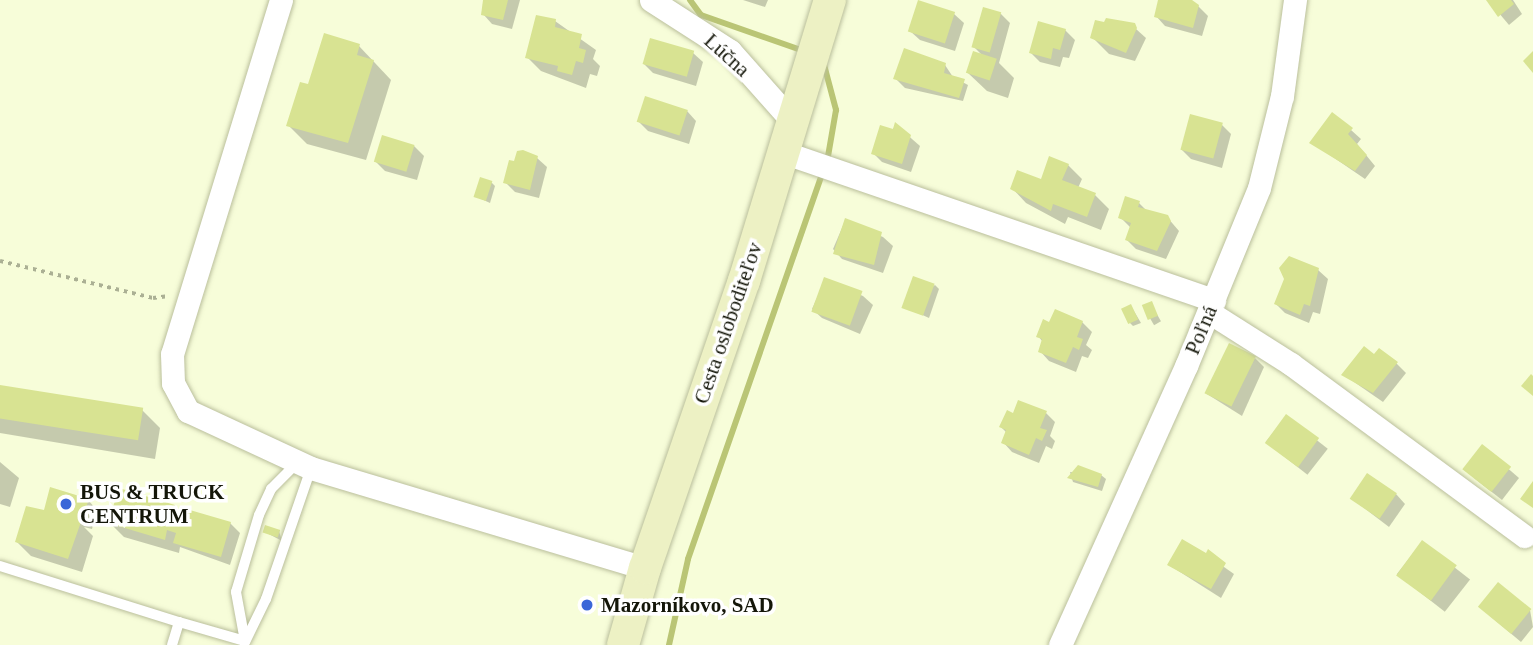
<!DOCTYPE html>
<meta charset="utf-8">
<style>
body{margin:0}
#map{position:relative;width:1533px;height:645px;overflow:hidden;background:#f7fdd9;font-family:Georgia,serif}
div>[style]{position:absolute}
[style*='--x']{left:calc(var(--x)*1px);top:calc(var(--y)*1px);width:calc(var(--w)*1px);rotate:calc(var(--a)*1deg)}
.shadow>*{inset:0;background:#0003;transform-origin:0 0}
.stream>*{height:6px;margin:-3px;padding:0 3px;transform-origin:3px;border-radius:3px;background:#bac575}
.building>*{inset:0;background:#d8e392;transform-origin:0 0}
.path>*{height:3.5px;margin-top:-1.75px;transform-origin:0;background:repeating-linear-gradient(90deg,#abb094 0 3.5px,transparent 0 8.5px)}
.roads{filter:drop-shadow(0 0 2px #babf9c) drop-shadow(0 0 2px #babf9c)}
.service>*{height:10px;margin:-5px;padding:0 5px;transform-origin:5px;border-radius:5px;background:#fff}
.minor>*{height:23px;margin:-11.5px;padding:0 11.5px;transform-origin:11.5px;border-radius:11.5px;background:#fff}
.secondary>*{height:32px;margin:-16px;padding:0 16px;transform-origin:16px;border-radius:16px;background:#edf1c4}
.dots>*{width:19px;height:19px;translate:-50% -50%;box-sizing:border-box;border:4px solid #fff;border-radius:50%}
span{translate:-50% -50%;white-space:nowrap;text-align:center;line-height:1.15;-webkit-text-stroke:7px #fff;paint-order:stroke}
.street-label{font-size:21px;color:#141609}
.poi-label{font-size:21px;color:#141609;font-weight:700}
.left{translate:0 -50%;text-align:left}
</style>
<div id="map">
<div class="shadow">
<div style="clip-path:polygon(487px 0,520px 0,512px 29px,492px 24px,483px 14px)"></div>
<div style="clip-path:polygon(743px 0,768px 0,765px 7px)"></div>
<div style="clip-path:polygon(1160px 0,1184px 0,1198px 6px,1208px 16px,1202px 36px,1165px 26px,1156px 16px)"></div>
<div style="clip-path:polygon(1488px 0,1513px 0,1522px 14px,1509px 25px)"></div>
<div style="clip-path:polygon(985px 9px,1001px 14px,1010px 23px,999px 63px,1014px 78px,1008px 98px,987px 91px,968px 73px,983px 56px,974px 47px)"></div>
<div style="clip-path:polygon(954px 14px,964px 23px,955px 51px,920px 40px,910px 31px)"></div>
<div style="clip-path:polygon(555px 21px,596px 50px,593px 59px,600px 66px,597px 76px,590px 74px,586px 88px,541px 71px,527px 57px)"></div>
<div style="clip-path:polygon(1136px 29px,1146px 38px,1135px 61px,1109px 54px,1092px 37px)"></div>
<div style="clip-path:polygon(1065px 30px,1075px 40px,1069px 58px,1063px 57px,1060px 67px,1040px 62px,1031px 53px)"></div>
<div style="clip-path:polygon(359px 46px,391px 80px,366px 160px,307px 144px,288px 125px,309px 86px)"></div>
<div style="clip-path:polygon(693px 53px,703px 62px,696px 86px,653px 73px,644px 64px)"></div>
<div style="clip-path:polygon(945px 65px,953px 77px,968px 85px,963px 101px,905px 88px,895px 78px)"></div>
<div style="clip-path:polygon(687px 111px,696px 121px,689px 144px,648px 131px,639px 122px)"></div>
<div style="clip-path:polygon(896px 125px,920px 146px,911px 172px,882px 162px,873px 153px)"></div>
<div style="clip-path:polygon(1222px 125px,1231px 134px,1222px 168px,1191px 159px,1182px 150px)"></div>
<div style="clip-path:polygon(1351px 130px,1361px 139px,1357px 144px,1375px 166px,1365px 179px,1311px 142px)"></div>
<div style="clip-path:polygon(414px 146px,424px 156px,417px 180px,385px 171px,376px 162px)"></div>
<div style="clip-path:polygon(537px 158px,547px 167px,539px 198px,515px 192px,505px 182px)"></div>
<div style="clip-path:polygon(1068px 165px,1082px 179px,1078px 188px,1095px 195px,1109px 209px,1101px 230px,1068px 217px,1065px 224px,1026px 203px,1012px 188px,1042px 181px)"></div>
<div style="clip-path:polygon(491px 182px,495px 186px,490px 203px,477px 197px)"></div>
<div style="clip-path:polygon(1139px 203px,1148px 212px,1167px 217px,1179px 231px,1166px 259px,1136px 249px,1127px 240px,1131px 228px,1120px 217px)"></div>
<div style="clip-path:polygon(845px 221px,883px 237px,893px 246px,883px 273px,842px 259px,833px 249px)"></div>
<div style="clip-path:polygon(1318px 270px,1328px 279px,1320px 314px,1313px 312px,1309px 323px,1285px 313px,1276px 304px)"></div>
<div style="clip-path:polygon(825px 280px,863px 296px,873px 305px,860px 334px,822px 318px,812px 309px)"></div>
<div style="clip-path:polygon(935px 285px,939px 289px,929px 318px,905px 307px)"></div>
<div style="left:1151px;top:304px;width:20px;height:8px;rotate:60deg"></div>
<div style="clip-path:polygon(1131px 306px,1141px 323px,1133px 326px,1129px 322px)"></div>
<div style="clip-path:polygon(1082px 322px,1092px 332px,1086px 345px,1092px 350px,1088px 358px,1082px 356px,1076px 372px,1049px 361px,1040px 351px,1043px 342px,1038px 336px,1050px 324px)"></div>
<div style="clip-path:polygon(1375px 356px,1396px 363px,1406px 373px,1383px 402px,1344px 375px)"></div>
<div style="clip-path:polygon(1255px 358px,1264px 367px,1242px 416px,1207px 394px)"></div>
<div style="clip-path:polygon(0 386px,142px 410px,160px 428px,155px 459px,0 433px)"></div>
<div style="clip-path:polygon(1046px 413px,1055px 422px,1050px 436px,1055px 441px,1052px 449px,1046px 446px,1039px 463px,1012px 452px,1003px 442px,1007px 433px,1001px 427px,1014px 415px)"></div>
<div style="left:1286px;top:416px;width:53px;height:33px;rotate:38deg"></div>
<div style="clip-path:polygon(1482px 446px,1519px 478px,1502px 500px,1474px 478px)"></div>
<div style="clip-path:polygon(0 462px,19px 478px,10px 507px,0 504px)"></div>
<div style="clip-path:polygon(1070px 472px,1101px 475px,1106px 479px,1102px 491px,1073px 482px)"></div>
<div style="clip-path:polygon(1396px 494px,1405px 504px,1389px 527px,1351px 498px)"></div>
<div style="clip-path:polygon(88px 500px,97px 510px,92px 529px,84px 527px,93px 536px,82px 572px,31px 556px,17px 542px,51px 514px)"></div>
<div style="clip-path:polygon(174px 507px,183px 516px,230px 523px,240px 533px,230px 565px,180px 547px,179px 553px,124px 537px,110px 523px)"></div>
<div style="clip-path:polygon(279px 531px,282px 541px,265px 532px)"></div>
<div style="left:1422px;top:542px;width:61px;height:41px;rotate:38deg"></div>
<div style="clip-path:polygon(1207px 555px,1234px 574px,1221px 598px,1169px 565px)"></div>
<div style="clip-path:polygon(1530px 610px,1533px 627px,1521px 642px,1490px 616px)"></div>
</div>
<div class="stream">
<div style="--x:690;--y:0;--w:19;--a:54"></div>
<div style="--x:701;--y:15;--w:109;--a:19.3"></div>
<div style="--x:823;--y:61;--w:51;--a:75.1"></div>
<div style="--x:836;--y:110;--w:53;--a:99.8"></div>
<div style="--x:669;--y:645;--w:88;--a:-77.5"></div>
<div style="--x:688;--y:559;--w:410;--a:-70.8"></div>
</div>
<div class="building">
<div style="clip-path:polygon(483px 0,508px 0,503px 20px,481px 15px)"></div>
<div style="left:918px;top:0;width:39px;height:33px;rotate:18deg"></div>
<div style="clip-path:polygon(1158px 0,1192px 0,1199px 5px,1193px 28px,1154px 17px)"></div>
<div style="clip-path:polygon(1486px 0,1511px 0,1514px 4px,1498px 17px)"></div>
<div style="left:983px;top:7px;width:19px;height:42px;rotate:16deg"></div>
<div style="clip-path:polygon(536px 15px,556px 19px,555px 27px,582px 34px,579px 48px,586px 50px,583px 63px,576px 61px,572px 75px,557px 71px,558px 66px,525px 58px)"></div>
<div style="clip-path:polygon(1106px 18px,1135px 23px,1137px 28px,1126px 53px,1090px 38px,1095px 20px,1104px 22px)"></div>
<div style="clip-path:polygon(1038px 21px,1066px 29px,1060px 50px,1053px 48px,1051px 59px,1029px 53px)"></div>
<div style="clip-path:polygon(324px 33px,360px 44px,357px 55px,374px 60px,348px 143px,286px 126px,300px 82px,308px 84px)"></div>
<div style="left:650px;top:38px;width:46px;height:27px;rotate:16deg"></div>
<div style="clip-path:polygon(904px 48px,946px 63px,944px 73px,965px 79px,959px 98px,893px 79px)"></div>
<div style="left:973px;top:51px;width:25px;height:23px;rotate:18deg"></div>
<div style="clip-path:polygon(1533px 51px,1533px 73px,1523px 61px)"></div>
<div style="left:645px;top:96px;width:45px;height:27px;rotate:18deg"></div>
<div style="clip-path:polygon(1332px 112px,1353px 128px,1348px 134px,1367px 155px,1355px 171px,1309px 143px)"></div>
<div style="left:1190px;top:114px;width:34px;height:37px;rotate:15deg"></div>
<div style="clip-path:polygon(895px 122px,911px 135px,902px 164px,871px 154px,880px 125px,893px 129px)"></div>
<div style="left:382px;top:135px;width:34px;height:28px;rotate:17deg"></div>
<div style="clip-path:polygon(523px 150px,538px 156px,530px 190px,503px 183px,509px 160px,514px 161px,517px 151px)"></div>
<div style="clip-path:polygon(1049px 156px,1069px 164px,1062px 180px,1096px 193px,1087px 217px,1053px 204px,1051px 211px,1010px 189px,1017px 170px,1041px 179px)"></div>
<div style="left:480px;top:177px;width:13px;height:21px;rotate:18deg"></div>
<div style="clip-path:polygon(1125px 196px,1140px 201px,1138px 207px,1168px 215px,1171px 221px,1157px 251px,1125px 240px,1131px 223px,1118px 218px)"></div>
<div style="clip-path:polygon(845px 218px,882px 232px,874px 265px,833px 254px)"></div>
<div style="clip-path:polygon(1289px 256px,1319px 268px,1310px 306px,1304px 304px,1300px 315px,1274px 304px,1284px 279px,1279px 268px)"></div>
<div style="left:913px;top:276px;width:23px;height:34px;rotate:20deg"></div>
<div style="left:824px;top:277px;width:41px;height:37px;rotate:20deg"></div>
<div style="left:1152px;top:301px;width:16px;height:11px;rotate:68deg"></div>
<div style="left:1131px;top:304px;width:17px;height:11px;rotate:65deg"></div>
<div style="clip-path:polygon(1055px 309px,1083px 321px,1077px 337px,1083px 339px,1079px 350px,1073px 347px,1066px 363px,1038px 352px,1042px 339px,1036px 337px,1043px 319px,1049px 322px)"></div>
<div style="left:1229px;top:343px;width:30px;height:56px;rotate:26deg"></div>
<div style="clip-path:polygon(1364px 346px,1374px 354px,1379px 348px,1398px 362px,1373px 393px,1341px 375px)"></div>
<div style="clip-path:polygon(1531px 374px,1533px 376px,1533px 396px,1521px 386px)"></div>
<div style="left:0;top:385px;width:145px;height:33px;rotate:9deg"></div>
<div style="clip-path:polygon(1018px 400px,1047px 411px,1040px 428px,1047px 430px,1042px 441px,1036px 438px,1029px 455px,1001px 443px,1006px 430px,999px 427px,1007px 410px,1013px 413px)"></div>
<div style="left:1286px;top:414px;width:41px;height:36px;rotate:36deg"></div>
<div style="left:1482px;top:444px;width:37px;height:32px;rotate:38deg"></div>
<div style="clip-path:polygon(1078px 465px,1102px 474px,1098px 487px,1067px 478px)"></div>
<div style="left:1367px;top:473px;width:36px;height:31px;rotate:34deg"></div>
<div style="clip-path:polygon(1533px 481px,1533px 508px,1520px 499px)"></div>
<div style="clip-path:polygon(50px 487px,89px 499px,68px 559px,15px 542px,26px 506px,44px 510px)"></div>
<div style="clip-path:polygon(119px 488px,175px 505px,171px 519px,180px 522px,183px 508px,231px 522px,221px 557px,173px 543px,176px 533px,167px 530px,165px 540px,108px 523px)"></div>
<div style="left:265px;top:525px;width:16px;height:8px;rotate:18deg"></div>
<div style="clip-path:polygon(1182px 539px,1206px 553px,1208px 549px,1226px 563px,1211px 589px,1167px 565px)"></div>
<div style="left:1422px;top:540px;width:43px;height:44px;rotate:36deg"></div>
<div style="left:1498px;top:582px;width:43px;height:32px;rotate:39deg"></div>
</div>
<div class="path">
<div style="--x:0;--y:261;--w:157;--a:13.6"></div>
<div style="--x:153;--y:298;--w:16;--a:-7"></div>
</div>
<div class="roads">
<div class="service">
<div style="--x:0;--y:566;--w:188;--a:17.4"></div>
<div style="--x:245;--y:642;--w:48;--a:-64"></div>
<div style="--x:266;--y:599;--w:139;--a:-71"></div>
<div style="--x:172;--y:645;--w:24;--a:-73"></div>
<div style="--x:179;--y:622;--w:69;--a:16.1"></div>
<div style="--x:245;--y:641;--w:50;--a:-100.4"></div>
<div style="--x:236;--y:592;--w:80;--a:-73.4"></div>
<div style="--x:259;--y:515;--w:29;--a:-65"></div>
<div style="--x:271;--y:489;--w:37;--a:-45"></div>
</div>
<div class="minor">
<div style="--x:281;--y:0;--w:370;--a:107.1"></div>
<div style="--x:172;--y:354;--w:29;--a:88"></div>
<div style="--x:173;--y:383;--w:32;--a:62"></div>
<div style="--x:188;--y:411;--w:136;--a:24.9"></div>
<div style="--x:311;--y:468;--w:349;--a:16.7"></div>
<div style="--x:651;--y:0;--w:94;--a:32.8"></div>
<div style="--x:730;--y:51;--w:95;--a:48.4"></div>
<div style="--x:783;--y:152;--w:456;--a:19"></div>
<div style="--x:1209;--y:312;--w:97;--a:32.4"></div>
<div style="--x:1291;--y:364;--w:290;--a:36.4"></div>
<div style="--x:1060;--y:645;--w:306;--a:-65.7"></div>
<div style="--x:1186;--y:366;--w:192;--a:-67.7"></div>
<div style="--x:1259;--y:188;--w:95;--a:-76"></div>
<div style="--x:1282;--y:96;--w:97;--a:-82.3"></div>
</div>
<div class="secondary">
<div style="--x:623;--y:645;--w:80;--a:-74.1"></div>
<div style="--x:645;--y:568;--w:304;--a:-71"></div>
<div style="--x:744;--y:281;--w:294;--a:-73"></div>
</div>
</div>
<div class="dots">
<div style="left:66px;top:504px;background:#3b67d8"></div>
<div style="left:587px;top:605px;background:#3b67d8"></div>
</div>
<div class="street-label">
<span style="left:727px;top:55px;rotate:42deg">Lúčna</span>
<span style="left:728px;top:323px;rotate:-71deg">Cesta osloboditeľov</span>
<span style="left:1201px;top:330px;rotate:-67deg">Poľná</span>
</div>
<div class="poi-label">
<span class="left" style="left:80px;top:504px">BUS &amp; TRUCK<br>CENTRUM</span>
<span class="left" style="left:601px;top:605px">Mazorníkovo, SAD</span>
</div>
</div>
